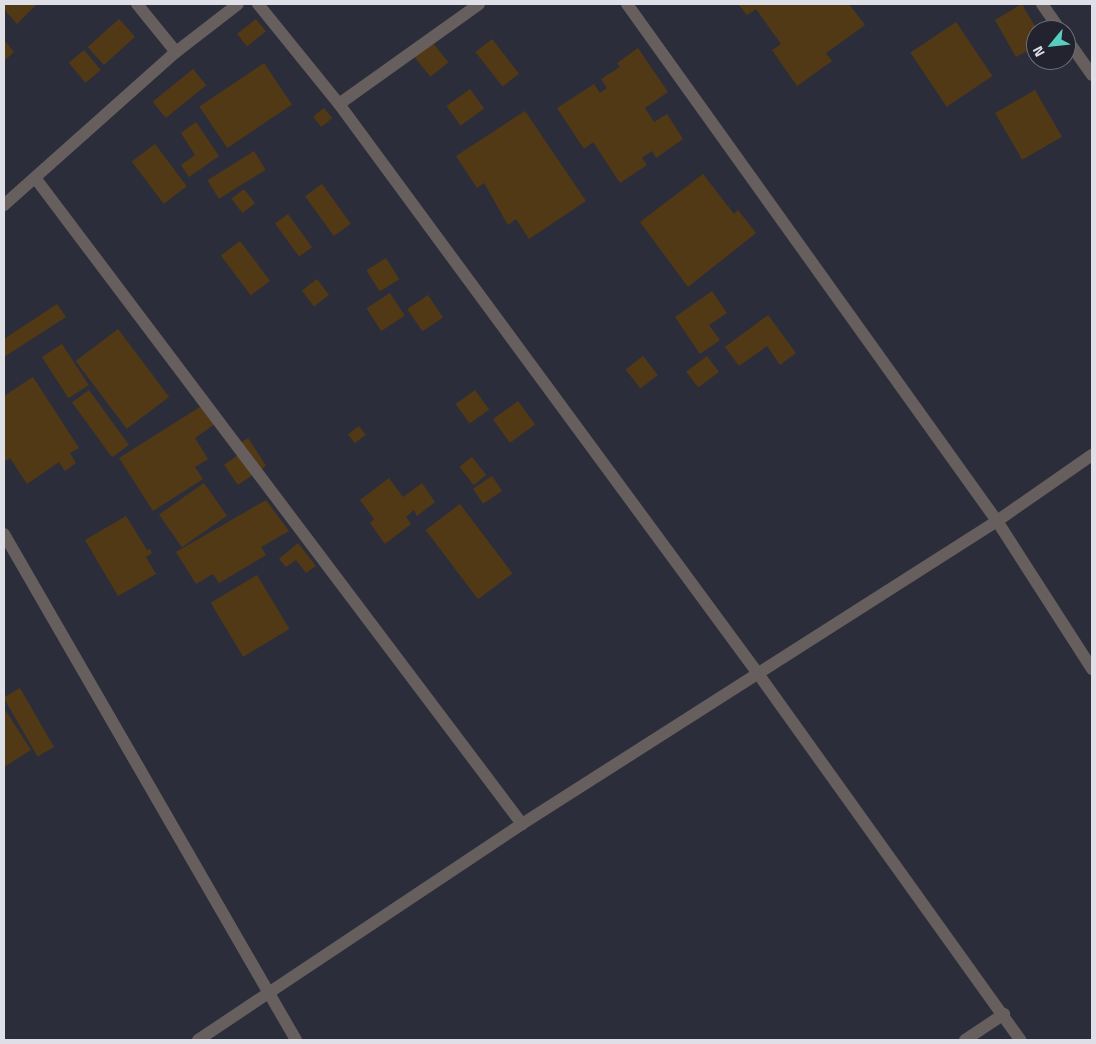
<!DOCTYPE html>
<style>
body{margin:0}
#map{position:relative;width:1096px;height:1044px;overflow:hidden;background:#2c2d3a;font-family:"Titillium Web",sans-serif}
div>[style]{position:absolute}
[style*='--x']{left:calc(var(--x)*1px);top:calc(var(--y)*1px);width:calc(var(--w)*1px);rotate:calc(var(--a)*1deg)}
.building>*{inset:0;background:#523916;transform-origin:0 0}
.minor>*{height:12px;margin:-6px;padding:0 6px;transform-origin:6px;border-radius:6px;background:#675f5d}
span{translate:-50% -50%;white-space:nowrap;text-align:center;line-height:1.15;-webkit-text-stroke:5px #22232f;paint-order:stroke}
.frame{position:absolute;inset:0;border:5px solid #dedfe7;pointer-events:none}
.north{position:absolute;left:1026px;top:20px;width:50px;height:50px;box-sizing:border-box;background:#22232f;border:1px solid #6d6e79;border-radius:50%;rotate:242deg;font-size:14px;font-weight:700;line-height:20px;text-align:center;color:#dedfe7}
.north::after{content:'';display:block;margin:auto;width:18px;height:22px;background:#57cec1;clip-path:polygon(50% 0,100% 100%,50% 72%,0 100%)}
</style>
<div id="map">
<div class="building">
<div style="clip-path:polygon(4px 4px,35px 4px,36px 5px,17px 24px,4px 9px)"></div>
<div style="clip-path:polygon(738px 4px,849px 4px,865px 25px,826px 53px,832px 61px,797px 86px,772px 50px,781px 44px,756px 9px,747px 15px)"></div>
<div style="clip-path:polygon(1022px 4px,1037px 30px,1036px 46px,1016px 57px,995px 20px)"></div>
<div style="left:119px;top:19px;width:24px;height:42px;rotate:48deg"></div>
<div style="left:256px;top:19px;width:16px;height:24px;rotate:52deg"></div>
<div style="left:956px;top:22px;width:65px;height:55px;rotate:56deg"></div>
<div style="left:492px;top:39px;width:44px;height:21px;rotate:52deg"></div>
<div style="clip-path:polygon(4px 40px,14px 52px,4px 61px)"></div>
<div style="left:432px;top:42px;width:26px;height:23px;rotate:51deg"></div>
<div style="clip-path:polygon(638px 48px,668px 92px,645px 108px,654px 122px,667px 114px,683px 139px,656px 158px,652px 151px,642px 158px,647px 165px,620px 183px,593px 142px,584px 149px,557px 108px,594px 84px,600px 93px,607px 88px,601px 79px,620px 67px,617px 63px)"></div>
<div style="left:84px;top:50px;width:26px;height:20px;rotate:50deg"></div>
<div style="left:264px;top:63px;width:50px;height:78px;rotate:56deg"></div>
<div style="left:193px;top:69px;width:21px;height:52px;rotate:51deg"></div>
<div style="left:470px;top:89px;width:24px;height:29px;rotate:54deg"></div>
<div style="left:1035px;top:90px;width:54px;height:46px;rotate:60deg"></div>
<div style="left:324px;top:108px;width:13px;height:14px;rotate:51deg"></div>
<div style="clip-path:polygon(525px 111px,586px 201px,529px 239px,516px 219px,508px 225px,484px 183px,477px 188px,456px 156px)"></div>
<div style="clip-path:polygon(196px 122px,219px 156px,189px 177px,181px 165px,195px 155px,181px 133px)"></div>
<div style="left:155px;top:144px;width:53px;height:29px;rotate:53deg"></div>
<div style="left:254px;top:151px;width:22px;height:55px;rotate:58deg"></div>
<div style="clip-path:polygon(703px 174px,734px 214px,738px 210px,756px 233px,688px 287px,640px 222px)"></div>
<div style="left:322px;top:184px;width:49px;height:21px;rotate:54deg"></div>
<div style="left:244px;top:189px;width:18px;height:16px;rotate:52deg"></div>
<div style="left:288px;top:214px;width:41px;height:16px;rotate:54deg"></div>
<div style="left:240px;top:241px;width:50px;height:24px;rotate:53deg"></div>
<div style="left:386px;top:258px;width:25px;height:23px;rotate:58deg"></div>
<div style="left:317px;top:279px;width:20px;height:19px;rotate:53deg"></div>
<div style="clip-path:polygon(712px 291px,727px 313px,709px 325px,720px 340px,700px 354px,675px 317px)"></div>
<div style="left:390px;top:293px;width:27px;height:28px;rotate:57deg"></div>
<div style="left:428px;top:295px;width:27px;height:25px;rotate:56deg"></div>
<div style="clip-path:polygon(57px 304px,66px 317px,4px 357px,4px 339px)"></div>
<div style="clip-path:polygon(768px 315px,796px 353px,780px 365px,767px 346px,739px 366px,725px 347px)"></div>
<div style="left:118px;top:329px;width:85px;height:53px;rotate:53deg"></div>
<div style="left:62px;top:344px;width:49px;height:24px;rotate:57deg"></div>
<div style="left:643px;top:356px;width:24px;height:22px;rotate:52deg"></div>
<div style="left:707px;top:356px;width:20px;height:26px;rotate:53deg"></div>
<div style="clip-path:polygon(33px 377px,79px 448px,70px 453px,76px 463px,65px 471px,59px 462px,27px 484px,10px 458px,4px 462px,4px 396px)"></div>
<div style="left:89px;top:390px;width:68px;height:21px;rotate:54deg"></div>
<div style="left:475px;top:390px;width:24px;height:24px;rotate:54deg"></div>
<div style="left:518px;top:401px;width:29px;height:31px;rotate:54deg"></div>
<div style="clip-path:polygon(203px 405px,215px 424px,195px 438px,208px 459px,195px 467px,203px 479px,153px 511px,119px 458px)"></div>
<div style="left:359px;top:426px;width:11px;height:14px;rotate:52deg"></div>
<div style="clip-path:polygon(248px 438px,266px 466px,238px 485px,224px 465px,238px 455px,233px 448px)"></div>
<div style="left:472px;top:457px;width:23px;height:16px;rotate:52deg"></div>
<div style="left:492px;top:476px;width:18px;height:23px;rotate:56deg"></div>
<div style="clip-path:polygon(389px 478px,403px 497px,422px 483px,435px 502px,417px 516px,414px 510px,406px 517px,411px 524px,385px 544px,370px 523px,374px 519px,360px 500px)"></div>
<div style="left:204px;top:483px;width:40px;height:55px;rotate:55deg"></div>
<div style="clip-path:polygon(266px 500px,289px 531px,261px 547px,266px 555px,219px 583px,213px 574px,196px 584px,176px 552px)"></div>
<div style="left:460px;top:504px;width:87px;height:43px;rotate:53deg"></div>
<div style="clip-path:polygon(126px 516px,147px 550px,150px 549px,152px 553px,146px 557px,156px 574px,118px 596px,85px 540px)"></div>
<div style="clip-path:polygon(298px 543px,316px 566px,306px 573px,296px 560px,286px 567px,279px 559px)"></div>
<div style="left:257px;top:575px;width:63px;height:54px;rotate:59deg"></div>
<div style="left:20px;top:688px;width:68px;height:19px;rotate:60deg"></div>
<div style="clip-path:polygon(6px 711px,31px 750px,4px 767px,4px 712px)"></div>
</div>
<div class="minor">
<div style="--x:137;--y:4;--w:62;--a:50.9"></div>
<div style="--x:258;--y:4;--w:129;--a:51"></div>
<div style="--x:339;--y:104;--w:709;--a:53.66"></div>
<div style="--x:759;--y:675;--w:449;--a:54.4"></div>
<div style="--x:627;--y:4;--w:636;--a:54.41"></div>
<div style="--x:997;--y:521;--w:176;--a:57.3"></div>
<div style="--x:1042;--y:4;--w:32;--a:55"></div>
<div style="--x:1066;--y:38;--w:45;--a:54.9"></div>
<div style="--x:339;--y:104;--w:172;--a:-35.5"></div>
<div style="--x:36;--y:179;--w:808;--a:53"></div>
<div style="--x:4;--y:205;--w:230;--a:-41.7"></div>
<div style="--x:176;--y:52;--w:78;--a:-37.7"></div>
<div style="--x:4;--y:534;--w:584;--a:60.01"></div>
<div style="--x:198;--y:1040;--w:389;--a:-33.7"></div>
<div style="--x:522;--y:824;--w:563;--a:-32.53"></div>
<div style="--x:997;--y:521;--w:116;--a:-34.8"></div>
<div style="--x:965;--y:1040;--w:47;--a:-33.7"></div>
</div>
<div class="frame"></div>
<div class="north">N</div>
</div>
